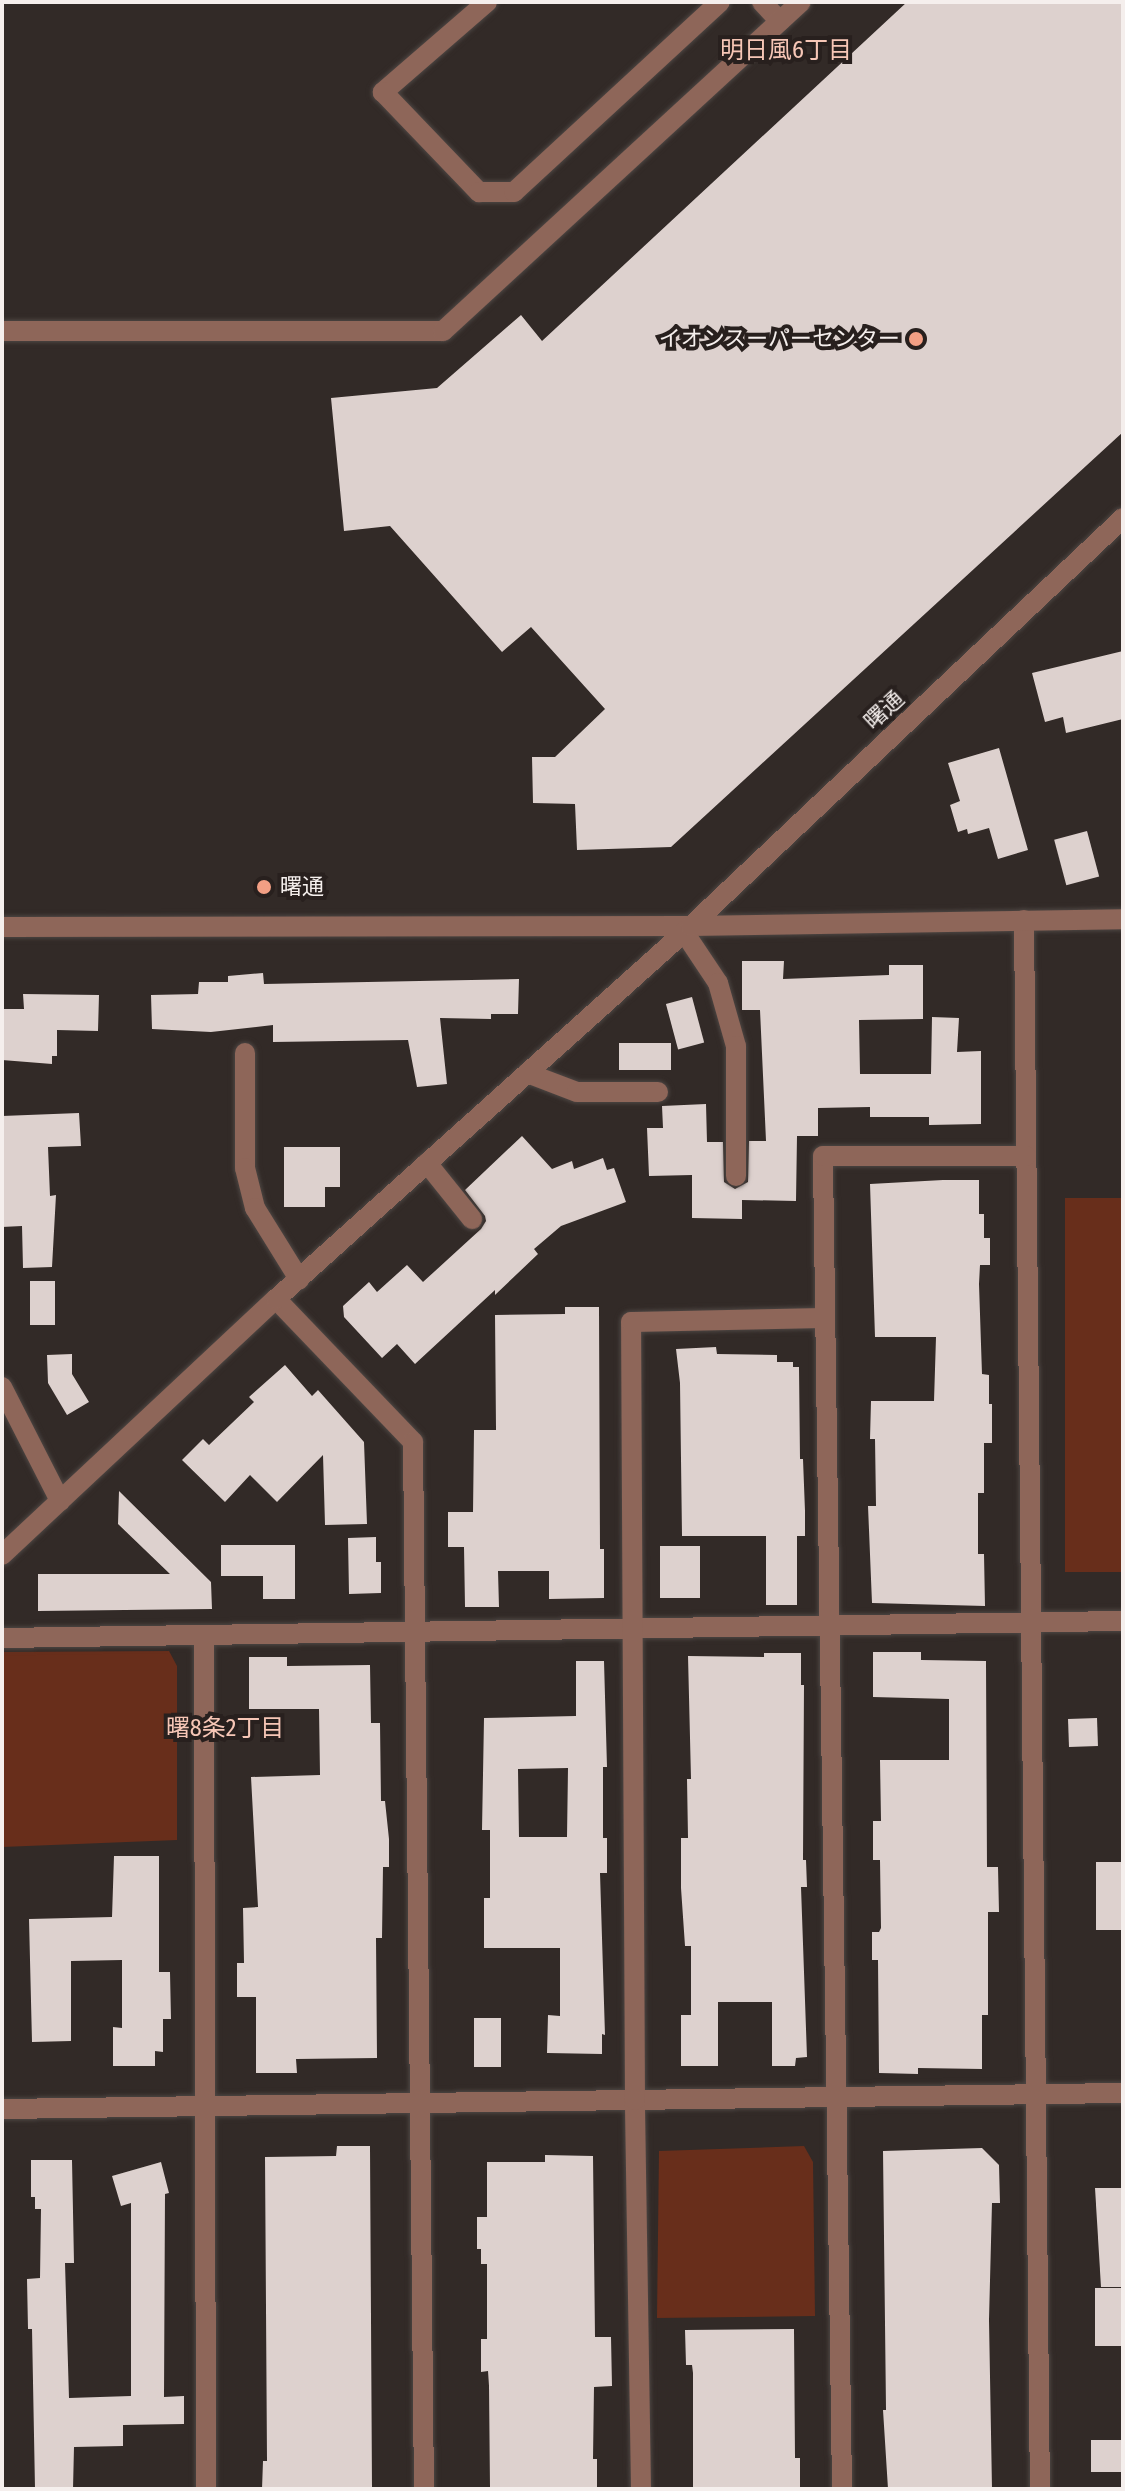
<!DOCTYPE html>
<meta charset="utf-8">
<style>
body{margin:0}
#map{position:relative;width:1125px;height:2491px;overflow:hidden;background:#322a27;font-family:"Fira Sans Condensed","Noto Sans JP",sans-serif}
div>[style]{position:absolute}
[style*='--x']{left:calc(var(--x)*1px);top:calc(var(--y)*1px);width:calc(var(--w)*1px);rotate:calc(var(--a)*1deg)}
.green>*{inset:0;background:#682e1b;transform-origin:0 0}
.building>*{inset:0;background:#ddd1ce;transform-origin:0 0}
.roads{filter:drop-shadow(0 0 2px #4d4643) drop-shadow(0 0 2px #4d4643)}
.minor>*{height:20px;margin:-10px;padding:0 10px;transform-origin:10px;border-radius:10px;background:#8e6659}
.dots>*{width:22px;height:22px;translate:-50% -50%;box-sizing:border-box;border:4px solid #28201e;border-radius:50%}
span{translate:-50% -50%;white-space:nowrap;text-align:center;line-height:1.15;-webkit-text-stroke:8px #28201e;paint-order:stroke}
.poi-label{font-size:22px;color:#f5efed}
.right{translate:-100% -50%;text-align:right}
.left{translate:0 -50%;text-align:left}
.street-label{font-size:22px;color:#f5efed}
.neighbourhood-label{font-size:24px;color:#f6c6b6}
.frame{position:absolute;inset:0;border:4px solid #f5efed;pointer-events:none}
</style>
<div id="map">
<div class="green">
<div style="left:1123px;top:1198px;width:374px;height:58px;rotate:90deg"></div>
<div style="clip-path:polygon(169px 1651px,177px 1666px,177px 1840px,2px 1847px,2px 1652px)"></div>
<div style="clip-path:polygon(804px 2146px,813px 2162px,815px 2316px,657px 2318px,659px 2151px)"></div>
</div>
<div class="building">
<div style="clip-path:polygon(907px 2px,1123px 2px,1123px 432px,671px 847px,577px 850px,575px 804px,533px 803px,532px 757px,555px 757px,605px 709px,531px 627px,502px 652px,390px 526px,344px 531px,331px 398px,437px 388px,521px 315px,542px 341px)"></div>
<div style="clip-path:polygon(1123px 651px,1123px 719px,1066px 733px,1063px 717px,1045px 722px,1032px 673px)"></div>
<div style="clip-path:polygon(999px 748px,1028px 850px,998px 859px,989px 828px,968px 834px,967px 829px,958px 832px,950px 805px,960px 801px,948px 763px)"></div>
<div style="left:1087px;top:831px;width:47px;height:34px;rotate:75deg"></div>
<div style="clip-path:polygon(742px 961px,784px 961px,783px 979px,889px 975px,889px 965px,923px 965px,923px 1019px,859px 1020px,860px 1074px,931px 1074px,932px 1017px,959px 1018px,957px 1052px,981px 1051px,981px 1124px,929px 1125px,929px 1117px,870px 1117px,870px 1107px,818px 1108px,818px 1136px,797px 1136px,796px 1201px,742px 1200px,742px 1219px,692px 1218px,692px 1175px,649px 1176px,647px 1128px,663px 1128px,662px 1106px,706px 1104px,707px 1142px,723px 1142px,724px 1182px,735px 1189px,748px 1182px,749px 1141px,766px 1141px,760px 1010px,742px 1010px)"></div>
<div style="clip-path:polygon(263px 973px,264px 984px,519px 979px,518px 1014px,491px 1014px,491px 1019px,440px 1018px,447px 1084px,417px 1087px,408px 1040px,273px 1042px,273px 1025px,211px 1032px,152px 1029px,151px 995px,198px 994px,199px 982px,228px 982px,228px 976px)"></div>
<div style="clip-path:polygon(23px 994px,99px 995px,98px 1031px,57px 1030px,57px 1056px,52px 1056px,52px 1064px,2px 1060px,2px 1009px,24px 1009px)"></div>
<div style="left:692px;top:997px;width:47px;height:27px;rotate:75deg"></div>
<div style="left:619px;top:1043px;width:52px;height:27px"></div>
<div style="clip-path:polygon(79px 1113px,81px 1146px,48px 1147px,50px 1196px,56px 1195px,52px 1267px,23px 1268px,22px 1226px,2px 1227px,2px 1116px)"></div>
<div style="clip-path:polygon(522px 1136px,552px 1169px,572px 1161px,574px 1169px,603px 1158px,607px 1170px,614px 1168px,626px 1202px,561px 1226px,534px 1249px,538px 1254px,495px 1295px,495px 1290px,415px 1364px,397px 1344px,382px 1358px,344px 1317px,343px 1306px,369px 1282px,377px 1292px,407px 1265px,423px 1282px,481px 1229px,486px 1221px,485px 1216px,465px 1190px)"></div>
<div style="clip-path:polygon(284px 1147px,340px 1147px,340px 1187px,325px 1187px,325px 1207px,284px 1207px)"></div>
<div style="clip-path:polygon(943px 1180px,979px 1180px,979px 1214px,984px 1214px,984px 1238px,990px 1238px,990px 1265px,980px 1265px,979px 1284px,982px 1374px,989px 1375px,989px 1404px,992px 1404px,992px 1443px,984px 1443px,984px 1493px,978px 1493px,978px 1554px,984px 1554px,985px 1606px,872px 1603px,868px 1506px,876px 1506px,875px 1439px,870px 1439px,871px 1401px,934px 1401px,936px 1337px,875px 1337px,870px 1184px)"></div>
<div style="left:30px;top:1281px;width:25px;height:44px"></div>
<div style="clip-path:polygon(565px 1307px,599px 1307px,600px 1549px,604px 1549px,604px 1598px,549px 1599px,549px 1571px,498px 1571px,499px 1607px,465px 1607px,464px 1547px,448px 1547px,448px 1512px,473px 1512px,474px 1430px,496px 1430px,495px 1315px,565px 1314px)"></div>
<div style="clip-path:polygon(716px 1347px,717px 1354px,777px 1355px,777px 1362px,793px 1362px,793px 1367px,799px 1367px,800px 1459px,803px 1459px,805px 1511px,805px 1536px,797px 1536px,797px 1605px,766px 1605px,766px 1536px,682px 1536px,680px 1383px,676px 1349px)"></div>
<div style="clip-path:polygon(72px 1354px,72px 1374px,89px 1402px,67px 1415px,48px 1383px,47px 1355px)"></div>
<div style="clip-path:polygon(285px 1365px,312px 1396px,318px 1390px,364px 1442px,367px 1524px,325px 1525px,323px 1455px,277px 1502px,250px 1475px,225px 1502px,182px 1460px,203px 1439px,209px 1445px,254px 1402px,249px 1397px)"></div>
<div style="clip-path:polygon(119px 1491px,211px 1582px,212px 1609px,38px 1611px,38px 1574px,170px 1574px,118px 1524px)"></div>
<div style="clip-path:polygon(376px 1537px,376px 1562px,381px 1562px,381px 1593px,349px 1594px,348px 1538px)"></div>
<div style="clip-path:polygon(221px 1545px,295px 1545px,295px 1599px,263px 1599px,263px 1576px,221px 1576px)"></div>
<div style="left:660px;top:1546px;width:40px;height:52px"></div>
<div style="clip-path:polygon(873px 1652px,921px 1652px,921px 1660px,986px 1661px,987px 1867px,998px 1867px,999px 1912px,988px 1912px,988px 2015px,982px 2015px,982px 2069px,918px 2068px,918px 2074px,879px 2073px,878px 1960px,872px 1960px,872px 1932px,879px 1932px,881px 1928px,880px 1860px,873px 1860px,873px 1821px,881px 1821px,880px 1760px,949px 1760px,949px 1699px,873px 1697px)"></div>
<div style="clip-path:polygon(764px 1653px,801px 1653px,801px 1685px,804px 1685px,803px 1860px,806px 1860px,807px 1887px,801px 1887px,807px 2057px,796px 2058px,795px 2066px,772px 2066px,772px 2002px,718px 2002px,718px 2066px,681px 2066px,681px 2015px,691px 2015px,691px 1946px,685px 1946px,681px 1888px,681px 1838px,688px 1838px,687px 1779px,691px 1779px,688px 1656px,764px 1657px)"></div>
<div style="clip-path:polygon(249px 1657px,287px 1657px,287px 1666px,370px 1665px,371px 1723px,380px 1723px,381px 1801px,385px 1801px,389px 1839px,389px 1867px,383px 1867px,382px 1938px,376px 1938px,377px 2058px,296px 2059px,297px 2073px,256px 2073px,256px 1997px,237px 1997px,237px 1963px,244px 1963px,243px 1908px,258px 1907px,251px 1777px,320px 1775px,319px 1709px,249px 1709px)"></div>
<div style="clip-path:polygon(evenodd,576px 1661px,604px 1661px,607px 1767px,603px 1767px,603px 1838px,607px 1838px,607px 1873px,600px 1873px,605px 2035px,602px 2034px,602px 2054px,547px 2053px,548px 2015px,560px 2016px,560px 1948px,484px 1948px,484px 1898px,490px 1898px,490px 1830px,482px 1830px,484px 1718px,576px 1716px,576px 1661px,568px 1768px,567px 1837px,519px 1837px,518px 1769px,568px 1768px)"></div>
<div style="left:1097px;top:1718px;width:28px;height:29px;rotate:88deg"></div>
<div style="clip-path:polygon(114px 1856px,159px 1856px,159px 1972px,170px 1972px,171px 2019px,163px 2019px,163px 2052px,155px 2051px,155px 2066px,113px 2066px,113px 2027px,122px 2028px,122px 1960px,71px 1961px,71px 2041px,32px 2042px,29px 1919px,112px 1917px)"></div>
<div style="left:1096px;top:1862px;width:27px;height:68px"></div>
<div style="left:474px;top:2018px;width:27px;height:49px"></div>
<div style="clip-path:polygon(337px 2146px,370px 2146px,372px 2489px,262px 2489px,263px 2461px,267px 2461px,265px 2157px,336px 2156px)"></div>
<div style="clip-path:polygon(982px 2148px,999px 2165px,1000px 2203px,992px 2203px,989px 2320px,992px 2489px,888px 2489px,883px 2410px,886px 2410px,883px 2151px)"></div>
<div style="clip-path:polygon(545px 2155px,593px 2156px,595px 2337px,611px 2337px,612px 2386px,594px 2387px,593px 2459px,597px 2459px,597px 2489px,490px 2489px,489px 2386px,488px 2371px,481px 2372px,481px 2339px,487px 2339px,487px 2264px,481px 2264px,481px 2249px,477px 2249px,477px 2217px,487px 2217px,487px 2162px,545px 2162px)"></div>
<div style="clip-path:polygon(31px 2160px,72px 2160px,74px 2263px,65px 2263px,69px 2398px,131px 2396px,131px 2203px,121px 2206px,112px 2176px,161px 2162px,169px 2193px,165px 2194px,164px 2397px,184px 2396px,184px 2424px,123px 2425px,123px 2446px,74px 2447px,73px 2489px,35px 2489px,32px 2329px,28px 2329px,27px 2279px,40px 2278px,41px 2209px,35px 2209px,35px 2197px,31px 2197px)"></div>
<div style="clip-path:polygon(1095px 2188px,1123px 2188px,1123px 2287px,1101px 2287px)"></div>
<div style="left:1123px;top:2288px;width:58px;height:28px;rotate:90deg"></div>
<div style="clip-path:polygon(794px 2329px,795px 2458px,800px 2458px,800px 2489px,693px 2489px,693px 2373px,692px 2365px,686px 2365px,685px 2330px)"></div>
<div style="left:1123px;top:2440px;width:32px;height:32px;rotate:90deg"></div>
</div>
<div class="roads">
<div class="minor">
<div style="--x:487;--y:2;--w:138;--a:139.1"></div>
<div style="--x:383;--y:92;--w:139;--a:46.2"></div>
<div style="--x:479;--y:192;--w:35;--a:0"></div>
<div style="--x:514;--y:192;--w:280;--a:-42.7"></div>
<div style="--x:762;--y:2;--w:26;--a:47"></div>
<div style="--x:2;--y:331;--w:441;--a:0"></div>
<div style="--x:443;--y:331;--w:486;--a:-42.6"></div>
<div style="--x:1024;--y:920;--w:1569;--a:89.42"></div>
<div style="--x:2;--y:927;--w:689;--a:-0.08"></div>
<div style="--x:691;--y:926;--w:432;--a:-0.9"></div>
<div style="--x:684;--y:932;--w:61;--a:56.3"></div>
<div style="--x:718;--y:983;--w:66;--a:74.1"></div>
<div style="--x:736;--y:1046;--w:130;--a:90"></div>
<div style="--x:245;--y:1053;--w:115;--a:90"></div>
<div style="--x:245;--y:1168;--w:41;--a:76"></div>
<div style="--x:255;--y:1208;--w:84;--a:58.2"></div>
<div style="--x:527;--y:1073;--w:53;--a:20.8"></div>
<div style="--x:577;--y:1092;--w:81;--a:0"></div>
<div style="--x:427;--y:1163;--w:72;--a:51.2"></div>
<div style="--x:276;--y:1299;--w:198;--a:46.2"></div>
<div style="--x:413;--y:1442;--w:1047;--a:89.4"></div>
<div style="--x:2;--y:1387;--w:128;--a:63"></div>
<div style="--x:2;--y:1555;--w:375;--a:-43.1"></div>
<div style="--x:276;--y:1299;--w:558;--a:-41.95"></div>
<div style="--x:691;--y:926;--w:594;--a:-43.36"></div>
<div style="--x:204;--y:1636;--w:853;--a:89.87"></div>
<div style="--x:2;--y:1638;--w:1121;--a:-0.87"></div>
<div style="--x:2;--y:2109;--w:1121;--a:-0.82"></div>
<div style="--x:641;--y:2489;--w:389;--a:-90.9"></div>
<div style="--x:635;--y:2100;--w:778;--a:-90.29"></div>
<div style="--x:631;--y:1322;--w:194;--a:-1.2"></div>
<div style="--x:842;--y:2489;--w:1333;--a:-90.82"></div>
<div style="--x:823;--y:1156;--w:203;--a:0"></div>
</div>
</div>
<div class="dots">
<div style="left:916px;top:339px;background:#f39f84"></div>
<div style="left:264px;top:887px;background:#f39f84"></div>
</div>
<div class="poi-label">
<span class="right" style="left:900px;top:339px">イオンスーパーセンター</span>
<span class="left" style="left:280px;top:887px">曙通</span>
</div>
<div class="street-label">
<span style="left:884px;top:710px;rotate:-43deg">曙通</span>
</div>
<div class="neighbourhood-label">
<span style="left:786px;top:51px">明日風6丁目</span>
<span style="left:225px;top:1729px">曙8条2丁目</span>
</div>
<div class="frame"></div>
</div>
